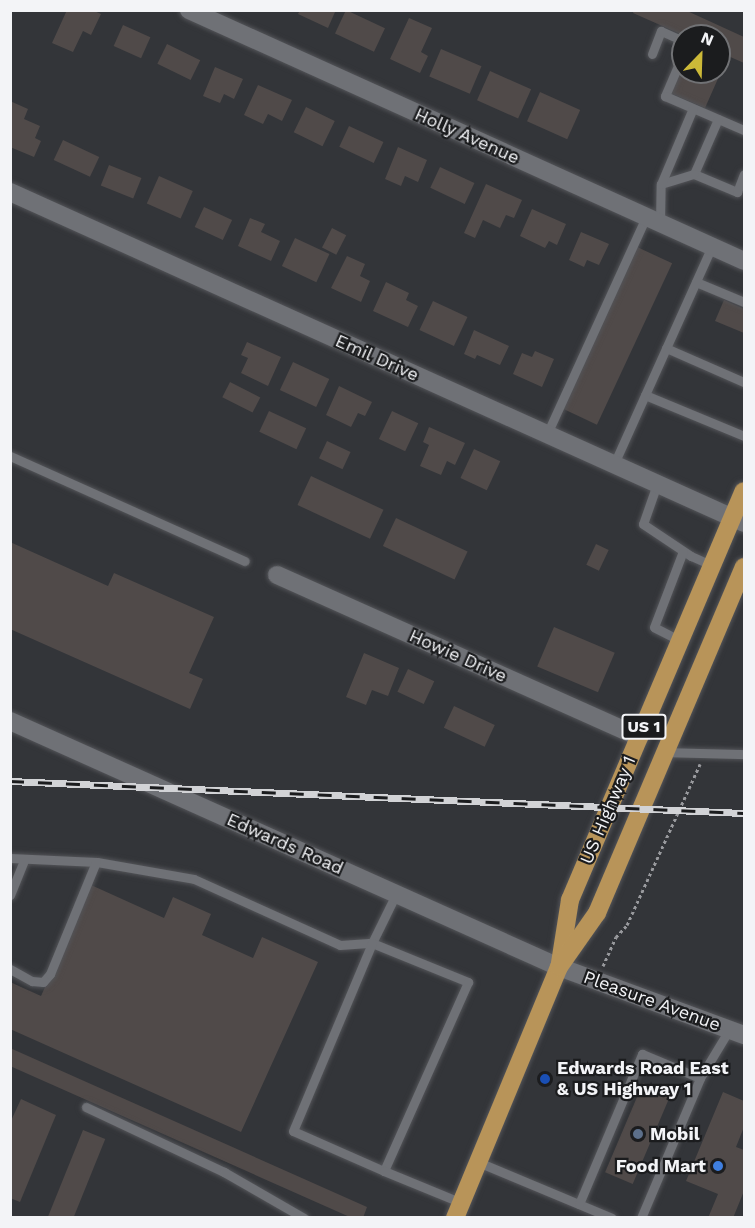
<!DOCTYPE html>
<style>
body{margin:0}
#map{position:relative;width:755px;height:1228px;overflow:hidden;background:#333539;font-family:"Work Sans",sans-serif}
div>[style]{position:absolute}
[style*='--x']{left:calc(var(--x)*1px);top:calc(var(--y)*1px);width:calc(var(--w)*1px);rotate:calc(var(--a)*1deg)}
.building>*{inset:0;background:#504a49;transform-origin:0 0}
.path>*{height:3px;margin-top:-1.5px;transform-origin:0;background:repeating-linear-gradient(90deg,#999a9e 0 3px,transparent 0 6px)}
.roads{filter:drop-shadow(0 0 2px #535458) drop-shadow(0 0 2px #535458)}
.lane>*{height:9px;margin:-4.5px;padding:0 4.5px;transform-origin:4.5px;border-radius:4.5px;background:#6f7176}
.street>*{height:18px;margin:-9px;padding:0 9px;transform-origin:9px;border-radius:9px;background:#6f7176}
.secondary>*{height:18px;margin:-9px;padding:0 9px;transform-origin:9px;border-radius:9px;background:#6f7176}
.primary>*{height:18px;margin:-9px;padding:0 9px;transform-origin:9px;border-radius:9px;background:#b89459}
.rail>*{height:7px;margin-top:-3.5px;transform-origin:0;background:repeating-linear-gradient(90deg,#1b1c1e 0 14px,#d2d3d6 0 28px);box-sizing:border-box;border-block:2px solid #d2d3d6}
.dots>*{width:16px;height:16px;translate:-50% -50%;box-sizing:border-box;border:3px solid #1b1c1e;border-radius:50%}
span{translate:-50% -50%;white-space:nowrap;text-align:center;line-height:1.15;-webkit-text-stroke:4.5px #1b1c1e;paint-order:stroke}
.shield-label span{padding:2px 4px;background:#1b1c1e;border:2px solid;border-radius:4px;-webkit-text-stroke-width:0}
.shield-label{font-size:16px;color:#f3f4f7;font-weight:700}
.street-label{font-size:18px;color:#f3f4f7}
.poi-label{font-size:18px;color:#f3f4f7;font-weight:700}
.left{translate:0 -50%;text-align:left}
.right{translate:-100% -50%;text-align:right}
.frame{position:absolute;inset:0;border:12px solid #f3f4f7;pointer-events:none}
.north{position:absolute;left:671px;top:24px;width:60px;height:60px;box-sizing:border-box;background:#1b1c1e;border:2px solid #717275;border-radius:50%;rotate:23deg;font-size:16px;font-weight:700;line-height:24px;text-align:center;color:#f3f4f7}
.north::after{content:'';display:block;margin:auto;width:21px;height:27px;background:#ccb938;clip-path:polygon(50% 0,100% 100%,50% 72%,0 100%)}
</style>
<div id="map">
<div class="building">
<div style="clip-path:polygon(67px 10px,92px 10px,101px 14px,91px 35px,83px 31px,73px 52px,52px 43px)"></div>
<div style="clip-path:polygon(300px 10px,333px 10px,335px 12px,328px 28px,298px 14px)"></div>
<div style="left:346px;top:10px;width:43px;height:26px;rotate:25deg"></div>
<div style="clip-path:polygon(634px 10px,685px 10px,744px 37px,744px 63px,728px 56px,705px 108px,670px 93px,683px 65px,683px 72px,719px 72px,719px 36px,685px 36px,633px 13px)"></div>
<div style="clip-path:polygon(409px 18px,432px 28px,421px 52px,428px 56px,420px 73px,390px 59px)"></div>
<div style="left:123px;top:25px;width:30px;height:23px;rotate:24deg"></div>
<div style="left:167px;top:44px;width:37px;height:22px;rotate:26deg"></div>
<div style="left:441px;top:49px;width:44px;height:30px;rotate:23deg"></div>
<div style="clip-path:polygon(215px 67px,243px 79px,234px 99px,224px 94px,220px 103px,203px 96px)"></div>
<div style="left:490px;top:71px;width:45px;height:32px;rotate:24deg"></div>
<div style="clip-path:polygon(258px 85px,292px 100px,282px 121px,268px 114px,263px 124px,244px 115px)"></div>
<div style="left:540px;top:92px;width:44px;height:32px;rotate:24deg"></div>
<div style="clip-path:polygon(10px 101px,28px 109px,24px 119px,40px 126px,35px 138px,41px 141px,34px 157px,10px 147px)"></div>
<div style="left:306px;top:107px;width:32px;height:28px;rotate:26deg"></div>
<div style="left:349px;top:126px;width:38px;height:23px;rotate:25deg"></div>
<div style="left:63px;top:140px;width:40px;height:22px;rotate:25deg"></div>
<div style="clip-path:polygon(398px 147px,427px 160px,418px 182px,405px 176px,401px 186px,385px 179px)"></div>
<div style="left:109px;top:165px;width:35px;height:22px;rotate:22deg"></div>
<div style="left:440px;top:167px;width:38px;height:23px;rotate:25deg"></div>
<div style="left:159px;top:176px;width:37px;height:30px;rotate:24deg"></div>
<div style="clip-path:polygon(486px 184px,522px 200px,514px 218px,506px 215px,500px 228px,483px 220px,475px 238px,464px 233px)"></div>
<div style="left:204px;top:207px;width:31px;height:22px;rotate:25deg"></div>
<div style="clip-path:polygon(532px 209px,566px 224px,557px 245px,549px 241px,545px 248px,520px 236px)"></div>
<div style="clip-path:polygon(250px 218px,265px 224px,261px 232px,280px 241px,271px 261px,238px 246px)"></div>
<div style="left:332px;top:228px;width:16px;height:22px;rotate:27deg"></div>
<div style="clip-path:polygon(581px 232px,609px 244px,599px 265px,587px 260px,584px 267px,569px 260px)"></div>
<div style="left:295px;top:238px;width:38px;height:31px;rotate:25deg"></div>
<div style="left:635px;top:246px;width:41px;height:178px;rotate:25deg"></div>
<div style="clip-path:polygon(347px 256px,365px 264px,360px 276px,370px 281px,361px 302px,331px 288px)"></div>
<div style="clip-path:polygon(386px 282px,409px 293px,406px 300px,418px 306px,408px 327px,373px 311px)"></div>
<div style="clip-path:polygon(724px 300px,744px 309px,744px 333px,715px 321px)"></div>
<div style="left:433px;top:301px;width:38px;height:32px;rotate:25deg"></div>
<div style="clip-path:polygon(474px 330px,509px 346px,500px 365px,477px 355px,475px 359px,464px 354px)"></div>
<div style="clip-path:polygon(247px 342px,281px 357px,268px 386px,241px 373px,248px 358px,241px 355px)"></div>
<div style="clip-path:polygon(535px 351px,554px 359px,542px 387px,513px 374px,522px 353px,532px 357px)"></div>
<div style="left:293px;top:362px;width:40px;height:31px;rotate:25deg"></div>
<div style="left:230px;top:382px;width:34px;height:17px;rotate:27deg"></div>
<div style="clip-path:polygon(339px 386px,372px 402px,365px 416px,358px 413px,351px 427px,326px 415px)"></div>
<div style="left:269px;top:411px;width:41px;height:23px;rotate:25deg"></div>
<div style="left:392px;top:411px;width:29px;height:31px;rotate:25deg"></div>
<div style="clip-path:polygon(429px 427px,465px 443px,455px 465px,447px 461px,441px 475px,420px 466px,429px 445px,423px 442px)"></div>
<div style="left:327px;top:441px;width:26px;height:19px;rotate:25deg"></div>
<div style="left:474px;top:449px;width:29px;height:32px;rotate:25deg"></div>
<div style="left:311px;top:476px;width:80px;height:32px;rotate:25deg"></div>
<div style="left:396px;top:518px;width:79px;height:31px;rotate:25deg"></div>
<div style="clip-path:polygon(10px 542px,108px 586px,114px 573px,214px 617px,189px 673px,203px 679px,190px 709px,10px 629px)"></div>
<div style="left:596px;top:544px;width:14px;height:23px;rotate:25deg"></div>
<div style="left:554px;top:627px;width:66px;height:43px;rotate:23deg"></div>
<div style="clip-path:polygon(364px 653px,399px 668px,388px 696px,372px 690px,366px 705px,346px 697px)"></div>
<div style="left:408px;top:669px;width:29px;height:25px;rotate:25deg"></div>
<div style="left:454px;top:706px;width:45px;height:24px;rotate:25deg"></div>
<div style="clip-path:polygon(91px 885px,164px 918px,173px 897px,211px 914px,202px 935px,253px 958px,262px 937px,318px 962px,241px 1132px,10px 1029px,10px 982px,41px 996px)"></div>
<div style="clip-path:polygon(10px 1048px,367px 1207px,363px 1218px,352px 1218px,10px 1066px)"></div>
<div style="left:643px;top:1083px;width:30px;height:97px;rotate:23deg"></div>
<div style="clip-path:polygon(723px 1092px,744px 1101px,744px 1127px,736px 1147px,744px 1150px,744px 1191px,733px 1218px,708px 1218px,718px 1194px,686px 1181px)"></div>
<div style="clip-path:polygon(21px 1099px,56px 1115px,20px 1202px,10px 1198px,10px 1123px)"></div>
<div style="left:83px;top:1130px;width:24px;height:96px;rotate:22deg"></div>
</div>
<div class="path">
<div style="--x:603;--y:966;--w:32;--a:-66"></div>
<div style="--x:616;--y:937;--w:16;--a:-47"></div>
<div style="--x:627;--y:925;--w:177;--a:-65.6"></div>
</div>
<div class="roads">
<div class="lane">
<div style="--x:652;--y:54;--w:25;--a:-69"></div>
<div style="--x:661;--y:31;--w:24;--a:24"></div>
<div style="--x:683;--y:54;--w:46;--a:113.2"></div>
<div style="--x:665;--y:96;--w:86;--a:23.3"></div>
<div style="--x:718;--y:119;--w:60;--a:113.6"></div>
<div style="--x:694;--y:174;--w:47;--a:22.7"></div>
<div style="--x:737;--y:192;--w:19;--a:-69"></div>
<div style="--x:661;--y:184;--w:34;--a:-17"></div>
<div style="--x:660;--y:223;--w:39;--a:-89"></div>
<div style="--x:661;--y:184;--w:82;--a:-67.2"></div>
<div style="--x:696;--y:282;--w:52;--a:22.6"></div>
<div style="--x:666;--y:348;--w:85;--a:23.6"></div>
<div style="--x:645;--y:395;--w:107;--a:22.5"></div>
<div style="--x:547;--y:434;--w:239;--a:-65.5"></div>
<div style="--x:10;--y:456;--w:257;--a:24.1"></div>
<div style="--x:614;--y:464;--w:239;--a:-65.8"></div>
<div style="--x:657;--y:484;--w:42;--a:109.3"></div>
<div style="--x:643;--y:524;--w:58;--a:33.7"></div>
<div style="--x:691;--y:556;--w:24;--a:24"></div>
<div style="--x:681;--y:641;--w:30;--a:-153"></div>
<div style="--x:654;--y:627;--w:81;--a:-69.1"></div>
<div style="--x:665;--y:752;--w:79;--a:1.5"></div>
<div style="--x:10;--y:858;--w:87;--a:2.6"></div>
<div style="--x:97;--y:862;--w:98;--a:9.9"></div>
<div style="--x:194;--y:879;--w:160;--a:24.3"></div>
<div style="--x:340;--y:945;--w:32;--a:-4"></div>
<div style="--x:372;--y:943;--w:55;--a:-63.9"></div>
<div style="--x:10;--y:895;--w:38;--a:-68"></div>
<div style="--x:372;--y:943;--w:104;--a:22.1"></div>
<div style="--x:468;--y:982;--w:207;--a:114"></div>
<div style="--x:384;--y:1171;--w:99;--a:-156.3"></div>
<div style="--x:293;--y:1131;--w:204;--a:-67.2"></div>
<div style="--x:10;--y:969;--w:25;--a:29"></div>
<div style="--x:32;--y:981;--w:11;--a:5"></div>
<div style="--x:43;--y:982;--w:11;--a:-49"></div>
<div style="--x:50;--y:974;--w:121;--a:-67.7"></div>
<div style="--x:86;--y:1107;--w:153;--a:25.2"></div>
<div style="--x:224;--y:1172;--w:92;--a:29.9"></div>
<div style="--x:478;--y:1162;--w:145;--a:22.7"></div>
<div style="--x:384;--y:1171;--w:84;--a:22.3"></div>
<div style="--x:579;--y:1204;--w:163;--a:-67.2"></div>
<div style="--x:642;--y:1054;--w:63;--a:22.5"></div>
<div style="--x:641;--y:1218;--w:152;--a:-67.1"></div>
<div style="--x:700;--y:1078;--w:56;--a:-58.9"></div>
</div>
<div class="street">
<div style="--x:189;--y:10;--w:609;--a:24.33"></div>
<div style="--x:10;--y:192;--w:805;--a:24.27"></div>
<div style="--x:277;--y:575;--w:397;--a:24.1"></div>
<div style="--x:559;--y:967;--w:197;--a:20.2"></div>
</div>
<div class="secondary">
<div style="--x:10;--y:721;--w:602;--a:24.14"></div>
</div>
<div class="primary">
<div style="--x:560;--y:963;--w:64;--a:-81"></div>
<div style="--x:570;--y:900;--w:444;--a:-67"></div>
<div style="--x:455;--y:1218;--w:272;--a:-67.5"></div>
<div style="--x:559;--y:967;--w:66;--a:-54.9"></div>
<div style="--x:597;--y:913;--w:376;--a:-67"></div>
</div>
</div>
<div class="rail">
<div style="--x:10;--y:781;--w:735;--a:2.5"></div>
</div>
<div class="dots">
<div style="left:545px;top:1079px;background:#1a4fb4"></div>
<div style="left:638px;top:1134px;background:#5c6f8a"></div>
<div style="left:718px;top:1166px;background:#3f7fe0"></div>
</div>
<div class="shield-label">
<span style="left:644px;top:727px">US 1</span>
</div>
<div class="street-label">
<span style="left:467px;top:136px;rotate:24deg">Holly Avenue</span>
<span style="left:377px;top:358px;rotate:24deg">Emil Drive</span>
<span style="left:458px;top:656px;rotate:24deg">Howie Drive</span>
<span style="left:608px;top:810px;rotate:-67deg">US Highway 1</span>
<span style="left:285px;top:844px;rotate:24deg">Edwards Road</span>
<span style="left:652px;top:1001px;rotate:20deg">Pleasure Avenue</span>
</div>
<div class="poi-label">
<span class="left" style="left:557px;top:1079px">Edwards Road East<br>&amp; US Highway 1</span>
<span class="left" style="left:650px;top:1134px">Mobil</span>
<span class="right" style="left:706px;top:1166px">Food Mart</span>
</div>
<div class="frame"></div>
<div class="north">N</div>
</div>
